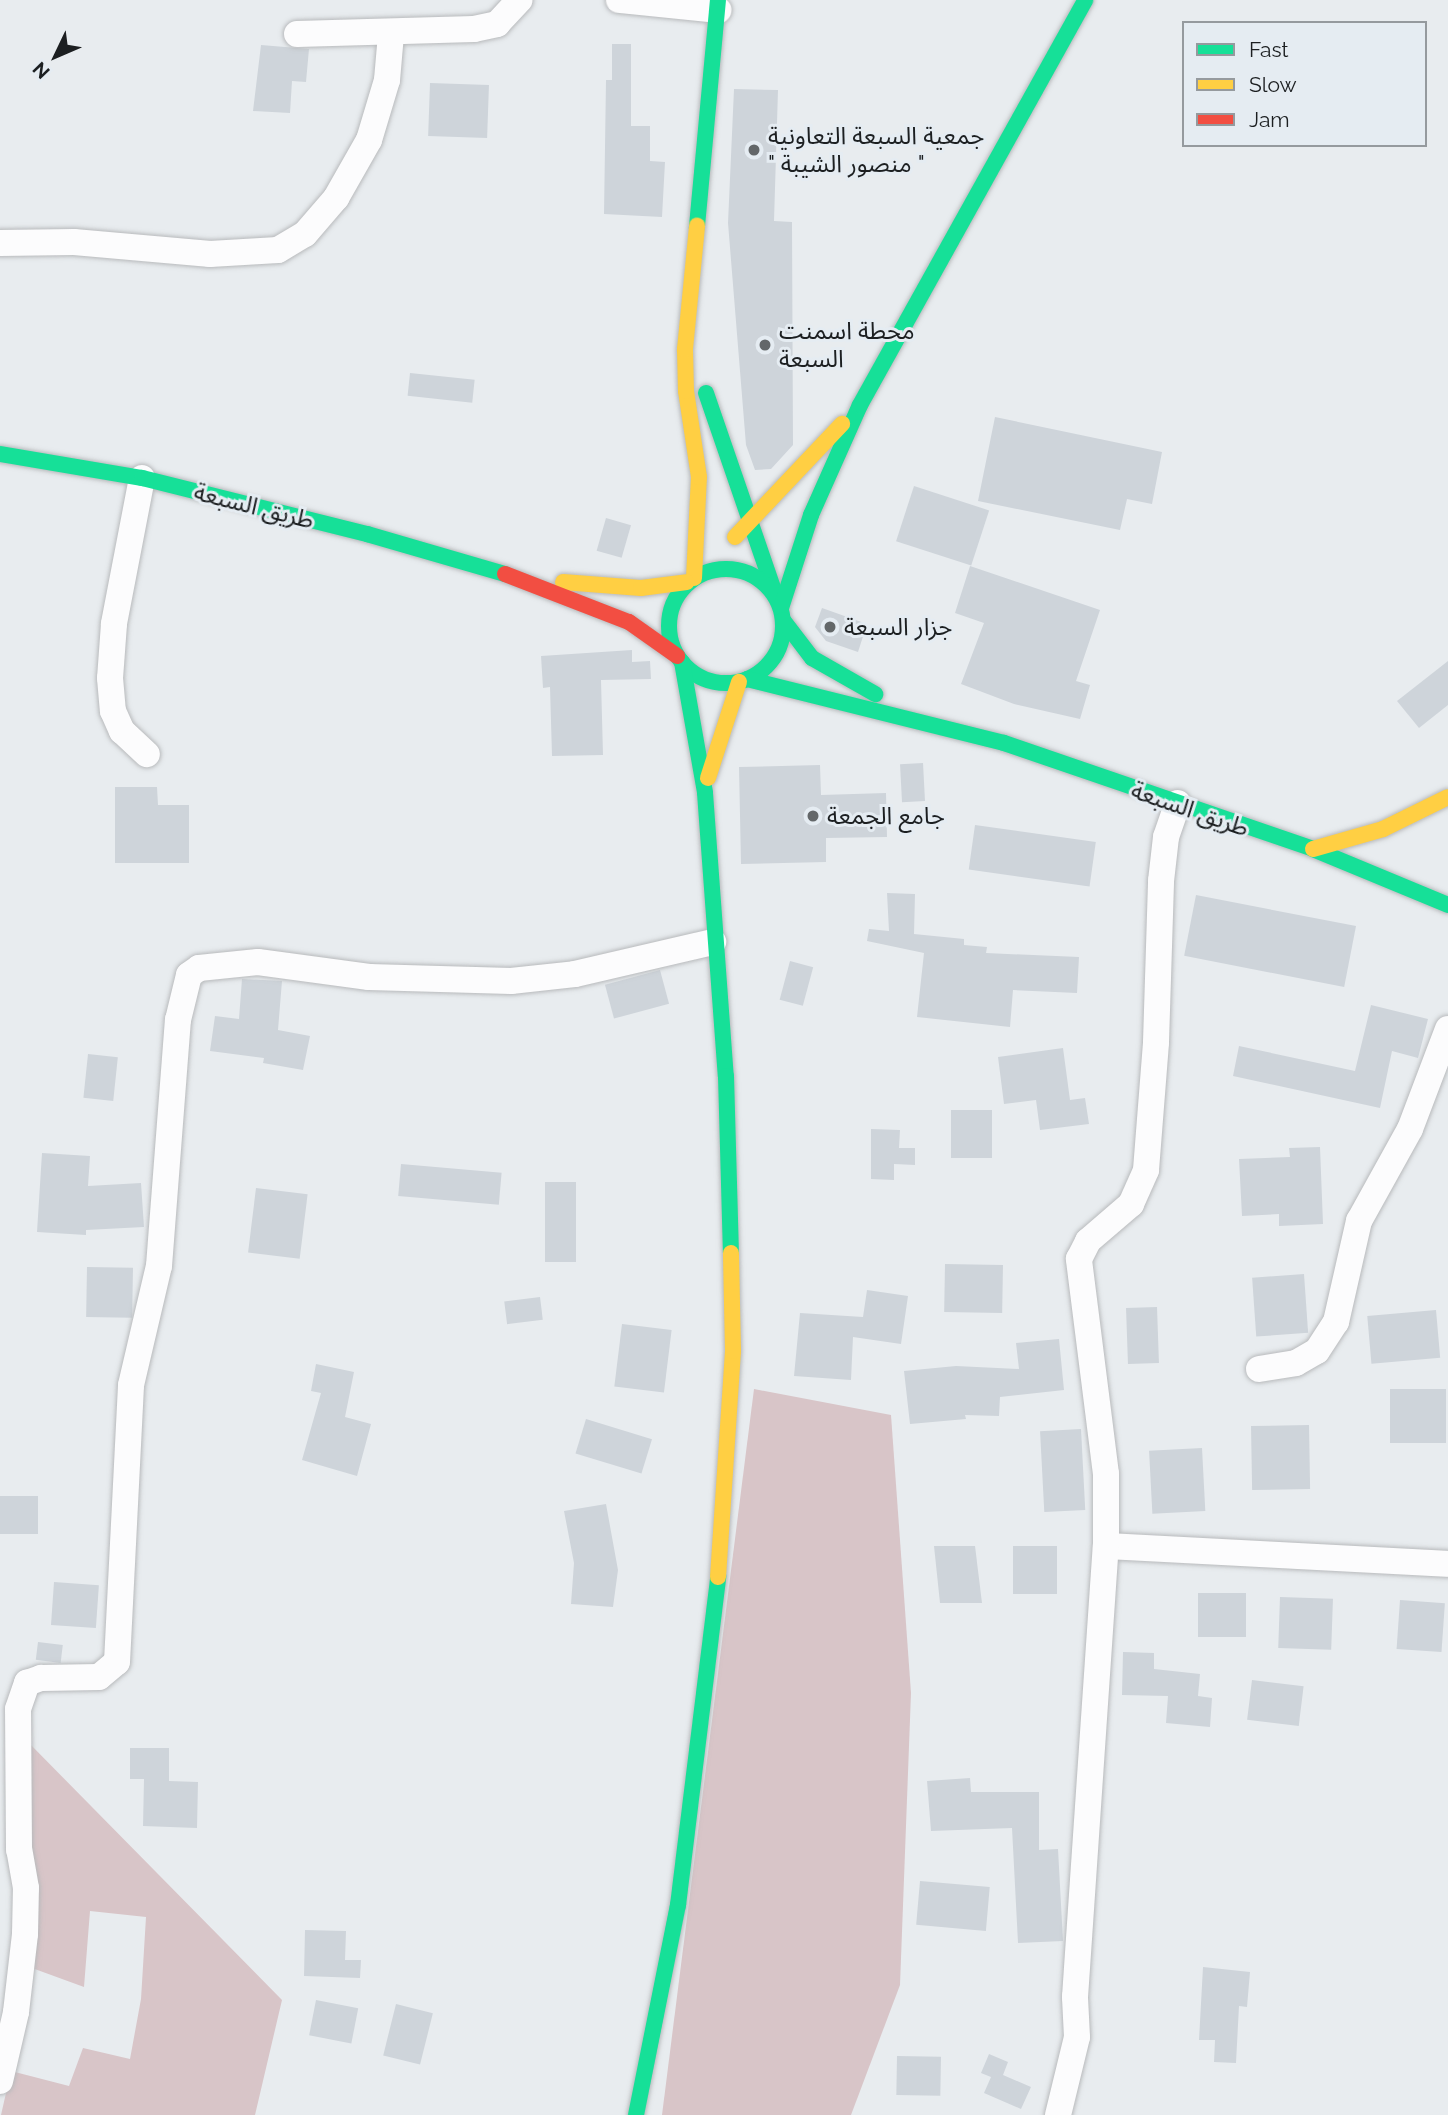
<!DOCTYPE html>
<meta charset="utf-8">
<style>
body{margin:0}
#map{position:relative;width:1448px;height:2115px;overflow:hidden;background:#e8ecef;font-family:Raleway,"Noto Sans Arabic",sans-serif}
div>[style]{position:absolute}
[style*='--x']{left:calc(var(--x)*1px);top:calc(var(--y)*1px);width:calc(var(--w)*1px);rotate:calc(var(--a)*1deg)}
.forest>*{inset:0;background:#d8c5c8}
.building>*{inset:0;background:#ced4da;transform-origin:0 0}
.roads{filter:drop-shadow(0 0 2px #b8babc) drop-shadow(0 0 2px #b8babc)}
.street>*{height:26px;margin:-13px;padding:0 13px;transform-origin:13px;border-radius:13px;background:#fcfcfd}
.fast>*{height:16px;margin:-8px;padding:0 8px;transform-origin:8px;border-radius:8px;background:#16e098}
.fast>.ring{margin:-8px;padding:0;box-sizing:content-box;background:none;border:16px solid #16e098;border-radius:50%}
.slow>*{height:16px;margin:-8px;padding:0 8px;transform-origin:8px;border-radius:8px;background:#ffcf43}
.jam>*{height:16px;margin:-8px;padding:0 8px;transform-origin:8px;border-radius:8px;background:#f24e42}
.dots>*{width:19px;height:19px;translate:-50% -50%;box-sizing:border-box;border:4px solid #e5ecf2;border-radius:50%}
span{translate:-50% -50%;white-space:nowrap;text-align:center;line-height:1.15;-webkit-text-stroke:6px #e5ecf2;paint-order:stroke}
.poi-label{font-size:24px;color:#1c1f21}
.left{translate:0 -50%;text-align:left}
.street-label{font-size:24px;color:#1c1f21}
.legend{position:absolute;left:1182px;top:21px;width:245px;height:126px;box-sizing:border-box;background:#e5ecf2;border:2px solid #959a9e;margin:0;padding:9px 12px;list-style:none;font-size:21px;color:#1c1f21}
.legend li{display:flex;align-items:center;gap:14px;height:35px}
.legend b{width:35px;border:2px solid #959a9e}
.north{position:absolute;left:21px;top:21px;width:70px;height:70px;-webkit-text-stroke:5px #e5ecf2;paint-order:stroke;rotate:226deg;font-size:19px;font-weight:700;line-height:28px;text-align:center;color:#1c1f21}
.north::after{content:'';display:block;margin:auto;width:24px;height:32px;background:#1c1f21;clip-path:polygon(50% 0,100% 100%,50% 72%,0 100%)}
</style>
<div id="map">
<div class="forest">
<div style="clip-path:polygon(754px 1389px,891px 1415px,911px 1693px,900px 1985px,851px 2115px,662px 2115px)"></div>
<div style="clip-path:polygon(27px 1741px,282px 2000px,255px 2115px,1px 2115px,11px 2071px,69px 2086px,83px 2048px,130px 2059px,141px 1999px,146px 1917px,90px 1911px,84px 1987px,21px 1964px)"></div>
</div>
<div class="building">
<div style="clip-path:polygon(612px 44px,631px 44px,631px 126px,650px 126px,650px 161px,665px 162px,662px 217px,604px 214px,606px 80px,612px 80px)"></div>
<div style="clip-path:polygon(261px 45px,309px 49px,306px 82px,292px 81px,290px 113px,253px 111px)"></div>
<div style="left:430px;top:83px;width:59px;height:53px;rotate:2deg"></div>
<div style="clip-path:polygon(734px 89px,778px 90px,774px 221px,792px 222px,793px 445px,771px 469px,755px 470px,746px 445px,728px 223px)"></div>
<div style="left:410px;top:373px;width:65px;height:23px;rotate:6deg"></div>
<div style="clip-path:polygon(995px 417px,1162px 452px,1152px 504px,1127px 499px,1120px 530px,978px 501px)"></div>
<div style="left:914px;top:486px;width:79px;height:58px;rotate:18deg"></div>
<div style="left:606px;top:518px;width:26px;height:34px;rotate:16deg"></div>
<div style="clip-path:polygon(970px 566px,1100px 610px,1076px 681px,1090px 685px,1080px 719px,1014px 704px,961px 684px,984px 623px,955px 613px)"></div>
<div style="clip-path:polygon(822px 608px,867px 624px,858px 652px,826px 641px,815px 627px)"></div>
<div style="clip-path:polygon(632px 650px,632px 662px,650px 661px,651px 679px,601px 680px,603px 755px,552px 756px,550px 687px,543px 688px,541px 656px)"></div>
<div style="clip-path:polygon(1448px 661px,1448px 705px,1419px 728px,1397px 701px)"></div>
<div style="left:923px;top:763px;width:38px;height:23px;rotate:87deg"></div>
<div style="clip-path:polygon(820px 765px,821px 795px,886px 793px,887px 837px,826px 838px,826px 862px,741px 864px,739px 767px)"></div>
<div style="clip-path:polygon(115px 787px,157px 787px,158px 805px,189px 805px,189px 863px,115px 863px)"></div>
<div style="left:975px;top:825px;width:122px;height:45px;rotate:8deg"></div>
<div style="clip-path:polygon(887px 893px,915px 894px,914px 934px,964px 939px,964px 945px,987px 947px,986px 953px,1079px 957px,1077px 993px,1013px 990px,1010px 1027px,917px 1017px,924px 953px,867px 941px,869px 929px,889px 931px)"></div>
<div style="left:1196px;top:895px;width:163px;height:62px;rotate:11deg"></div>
<div style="left:790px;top:961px;width:24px;height:40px;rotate:15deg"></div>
<div style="left:660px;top:970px;width:35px;height:57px;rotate:75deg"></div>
<div style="clip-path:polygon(242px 979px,282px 981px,278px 1030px,310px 1036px,303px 1070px,263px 1063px,264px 1058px,210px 1051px,215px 1016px,239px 1019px)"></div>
<div style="clip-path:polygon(1371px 1005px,1428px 1019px,1418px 1058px,1392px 1051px,1380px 1108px,1233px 1076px,1239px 1046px,1355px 1071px)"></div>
<div style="clip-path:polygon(1063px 1048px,1070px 1100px,1085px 1098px,1089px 1124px,1040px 1130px,1036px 1100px,1004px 1104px,998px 1057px)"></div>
<div style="left:88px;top:1054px;width:30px;height:44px;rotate:6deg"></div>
<div style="left:951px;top:1110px;width:41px;height:48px"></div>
<div style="clip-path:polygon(871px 1129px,900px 1130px,899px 1148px,915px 1148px,915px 1165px,894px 1164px,894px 1180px,871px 1179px)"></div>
<div style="clip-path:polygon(1320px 1147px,1323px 1224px,1279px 1226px,1279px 1214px,1242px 1216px,1239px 1159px,1290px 1157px,1289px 1148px)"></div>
<div style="clip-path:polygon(42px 1153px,90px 1156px,88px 1186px,141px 1183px,144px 1227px,86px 1230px,86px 1235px,37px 1232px)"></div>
<div style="left:401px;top:1164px;width:101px;height:32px;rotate:5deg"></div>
<div style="left:545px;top:1182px;width:31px;height:80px"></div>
<div style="left:256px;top:1188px;width:52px;height:65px;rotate:7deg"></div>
<div style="left:945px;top:1264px;width:58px;height:48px;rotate:1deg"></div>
<div style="left:87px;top:1267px;width:46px;height:50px;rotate:1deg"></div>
<div style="left:1304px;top:1274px;width:59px;height:52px;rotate:86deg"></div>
<div style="clip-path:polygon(867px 1290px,908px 1296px,901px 1344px,853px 1337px,851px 1380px,794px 1376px,800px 1313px,863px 1317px)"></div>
<div style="left:540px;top:1297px;width:23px;height:36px;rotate:83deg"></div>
<div style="left:1157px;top:1307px;width:56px;height:31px;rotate:88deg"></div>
<div style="left:1436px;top:1310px;width:48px;height:69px;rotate:85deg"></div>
<div style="left:622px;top:1324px;width:50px;height:63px;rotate:7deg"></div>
<div style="clip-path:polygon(1059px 1339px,1064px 1390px,1000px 1397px,999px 1416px,965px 1415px,966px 1419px,910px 1424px,904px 1371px,956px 1366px,1019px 1369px,1016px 1343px)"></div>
<div style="clip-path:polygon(316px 1364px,354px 1372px,345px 1417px,371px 1424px,357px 1476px,302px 1460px,321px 1393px,311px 1391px)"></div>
<div style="left:1390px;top:1389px;width:56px;height:54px"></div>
<div style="left:586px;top:1419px;width:69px;height:36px;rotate:17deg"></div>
<div style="left:1309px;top:1425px;width:64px;height:58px;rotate:89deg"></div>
<div style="left:1081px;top:1429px;width:81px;height:41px;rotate:87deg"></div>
<div style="left:1202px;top:1448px;width:63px;height:53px;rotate:87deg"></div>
<div style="left:0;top:1496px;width:38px;height:38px"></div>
<div style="clip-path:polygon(606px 1504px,618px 1570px,613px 1607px,571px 1604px,574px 1563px,564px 1511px)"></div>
<div style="clip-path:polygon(934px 1546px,975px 1546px,982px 1603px,940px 1603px)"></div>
<div style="left:1013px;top:1546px;width:44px;height:48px"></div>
<div style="left:54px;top:1582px;width:45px;height:43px;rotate:4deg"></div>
<div style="left:1198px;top:1593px;width:48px;height:44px"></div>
<div style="left:1280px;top:1597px;width:53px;height:51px;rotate:2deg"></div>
<div style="left:1400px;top:1600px;width:45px;height:49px;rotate:4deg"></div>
<div style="left:38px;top:1642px;width:25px;height:18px;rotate:7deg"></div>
<div style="clip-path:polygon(1123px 1652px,1154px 1653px,1154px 1669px,1200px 1674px,1198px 1696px,1212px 1698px,1210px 1727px,1166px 1723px,1168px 1696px,1122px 1695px)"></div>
<div style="left:1252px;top:1680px;width:52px;height:40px;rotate:7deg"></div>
<div style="clip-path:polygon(130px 1748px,169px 1748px,169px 1781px,198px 1782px,197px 1828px,143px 1826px,144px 1779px,130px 1779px)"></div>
<div style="clip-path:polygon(970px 1778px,971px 1792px,1039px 1792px,1039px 1850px,1058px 1849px,1063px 1941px,1018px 1943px,1012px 1828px,931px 1831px,927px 1781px)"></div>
<div style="left:920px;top:1881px;width:70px;height:44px;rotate:5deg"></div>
<div style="clip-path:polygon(305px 1930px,346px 1931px,345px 1960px,361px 1960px,360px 1978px,304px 1976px)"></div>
<div style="clip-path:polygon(1203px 1967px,1250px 1972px,1247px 2007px,1239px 2006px,1236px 2063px,1214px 2062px,1215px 2040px,1199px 2040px)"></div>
<div style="left:316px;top:2000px;width:43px;height:36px;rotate:11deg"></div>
<div style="left:396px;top:2004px;width:38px;height:53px;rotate:14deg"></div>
<div style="clip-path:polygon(989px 2054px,1008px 2062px,1003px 2075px,1031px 2087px,1021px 2109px,984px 2093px,991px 2077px,981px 2073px)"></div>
<div style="left:897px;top:2056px;width:44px;height:39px;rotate:1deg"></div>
</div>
<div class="roads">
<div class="street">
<div style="--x:619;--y:0;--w:100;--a:5.8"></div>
<div style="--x:297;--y:34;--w:177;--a:-1.6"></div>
<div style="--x:474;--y:29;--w:24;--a:-12"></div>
<div style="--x:497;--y:24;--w:33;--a:-47"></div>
<div style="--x:0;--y:243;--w:74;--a:-0.8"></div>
<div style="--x:74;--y:242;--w:137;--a:5"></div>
<div style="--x:210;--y:254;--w:68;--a:-3.4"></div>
<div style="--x:278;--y:250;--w:31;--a:-31"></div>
<div style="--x:305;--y:234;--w:48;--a:-49.3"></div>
<div style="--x:336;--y:198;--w:67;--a:-60.4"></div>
<div style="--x:369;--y:140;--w:63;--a:-73.3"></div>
<div style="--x:387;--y:80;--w:46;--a:-85"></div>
<div style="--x:142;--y:478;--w:149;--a:100.9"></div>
<div style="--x:114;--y:624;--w:54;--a:94.2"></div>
<div style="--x:110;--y:678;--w:33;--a:85"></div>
<div style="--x:113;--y:711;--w:22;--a:66"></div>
<div style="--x:122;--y:731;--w:34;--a:43"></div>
<div style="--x:1259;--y:1369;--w:37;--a:-9"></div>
<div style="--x:1296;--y:1363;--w:24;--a:-30"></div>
<div style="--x:1317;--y:1351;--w:35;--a:-57"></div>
<div style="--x:1336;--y:1322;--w:104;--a:-77.2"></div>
<div style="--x:1359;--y:1221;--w:105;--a:-61"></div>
<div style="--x:1410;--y:1129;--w:107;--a:-69.2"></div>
<div style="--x:1106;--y:1546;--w:342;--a:3"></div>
<div style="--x:0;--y:2081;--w:71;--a:-76.9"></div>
<div style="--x:16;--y:2012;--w:79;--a:-83.4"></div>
<div style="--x:25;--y:1934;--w:46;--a:-88.8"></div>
<div style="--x:26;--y:1888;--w:39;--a:-100"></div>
<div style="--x:19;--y:1850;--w:141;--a:-90.4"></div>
<div style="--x:18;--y:1709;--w:28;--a:-71"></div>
<div style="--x:27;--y:1683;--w:15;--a:-20"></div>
<div style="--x:41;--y:1678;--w:58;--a:-1"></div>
<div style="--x:99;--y:1677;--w:23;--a:-40"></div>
<div style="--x:117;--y:1662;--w:277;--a:-87.1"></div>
<div style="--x:131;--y:1385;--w:122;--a:-76.8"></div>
<div style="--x:159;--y:1266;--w:247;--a:-85.6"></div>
<div style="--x:178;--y:1020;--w:46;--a:-76.3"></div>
<div style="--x:189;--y:975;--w:12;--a:-35"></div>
<div style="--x:199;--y:968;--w:59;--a:-5.8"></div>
<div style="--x:258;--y:962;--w:112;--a:7.7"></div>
<div style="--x:369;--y:977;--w:142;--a:1.6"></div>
<div style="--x:511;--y:981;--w:64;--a:-6.2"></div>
<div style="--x:575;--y:974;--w:142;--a:-13.1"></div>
<div style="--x:1058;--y:2115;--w:80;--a:-76.3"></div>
<div style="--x:1077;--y:2037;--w:40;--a:-92.9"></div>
<div style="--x:1075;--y:1997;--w:452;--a:-86.1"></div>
<div style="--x:1106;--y:1546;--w:72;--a:-90"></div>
<div style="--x:1106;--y:1474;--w:217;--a:-97.2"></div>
<div style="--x:1079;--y:1259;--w:20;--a:-63"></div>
<div style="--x:1088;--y:1241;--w:57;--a:-40.7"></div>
<div style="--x:1131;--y:1204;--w:37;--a:-66"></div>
<div style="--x:1146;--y:1170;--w:128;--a:-85.5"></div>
<div style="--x:1156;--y:1042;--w:161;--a:-88.2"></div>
<div style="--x:1161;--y:881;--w:44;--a:-83.5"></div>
<div style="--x:1166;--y:837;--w:36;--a:-71"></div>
</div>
<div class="fast">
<div style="--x:697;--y:226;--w:227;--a:-84.7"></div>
<div style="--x:706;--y:393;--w:215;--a:71"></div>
<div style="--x:0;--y:454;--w:144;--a:9.6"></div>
<div style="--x:142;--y:478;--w:232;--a:14"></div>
<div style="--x:367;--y:534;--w:144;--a:16.2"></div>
<div class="ring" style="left:669px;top:569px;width:98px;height:98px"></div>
<div style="--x:781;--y:608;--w:98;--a:-72.1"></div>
<div style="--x:811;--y:515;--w:120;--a:-66"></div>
<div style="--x:860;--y:405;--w:463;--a:-60.9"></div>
<div style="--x:783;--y:620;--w:48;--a:52.7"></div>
<div style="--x:812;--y:658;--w:73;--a:29.7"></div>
<div style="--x:682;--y:662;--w:133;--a:80"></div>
<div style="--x:705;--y:793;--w:284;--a:85.8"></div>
<div style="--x:726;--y:1076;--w:177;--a:88.4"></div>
<div style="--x:747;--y:679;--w:265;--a:14"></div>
<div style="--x:1004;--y:743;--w:327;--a:18.9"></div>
<div style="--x:1313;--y:849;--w:146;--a:22.5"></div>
<div style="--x:636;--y:2115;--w:214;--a:-78.7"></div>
<div style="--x:678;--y:1905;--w:330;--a:-83"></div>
</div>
<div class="slow">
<div style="--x:735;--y:537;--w:156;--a:-46.6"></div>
<div style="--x:694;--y:578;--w:101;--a:-87.2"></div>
<div style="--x:699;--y:477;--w:87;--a:-98.6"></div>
<div style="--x:686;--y:391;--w:42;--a:-91.4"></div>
<div style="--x:685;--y:349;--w:124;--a:-84.4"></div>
<div style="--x:563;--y:582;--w:78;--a:4.4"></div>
<div style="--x:641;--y:588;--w:46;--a:-7.4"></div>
<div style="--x:708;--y:778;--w:101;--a:-72.1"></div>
<div style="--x:1313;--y:849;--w:73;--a:-15.9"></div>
<div style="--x:1383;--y:829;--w:72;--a:-26.2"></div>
<div style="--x:718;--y:1577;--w:226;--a:-86.2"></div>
<div style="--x:733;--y:1351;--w:98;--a:-91.2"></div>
</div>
<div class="jam">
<div style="--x:505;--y:574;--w:133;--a:21.2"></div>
<div style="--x:629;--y:622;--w:59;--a:35.3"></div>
</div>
</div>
<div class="dots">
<div style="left:754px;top:150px;background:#636769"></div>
<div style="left:765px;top:345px;background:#636769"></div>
<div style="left:830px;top:627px;background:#636769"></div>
<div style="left:813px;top:816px;background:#636769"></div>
</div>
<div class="poi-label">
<span class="left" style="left:768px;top:150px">جمعية السبعة التعاونية<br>" منصور الشيبة "</span>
<span class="left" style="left:779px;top:345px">محطة اسمنت<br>السبعة</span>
<span class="left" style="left:844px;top:627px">جزار السبعة</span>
<span class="left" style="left:827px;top:816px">جامع الجمعة</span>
</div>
<div class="street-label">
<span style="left:254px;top:506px;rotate:14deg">طريق السبعة</span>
<span style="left:1190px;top:809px;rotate:19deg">طريق السبعة</span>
</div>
<ul class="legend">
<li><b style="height:9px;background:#16e098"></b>Fast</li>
<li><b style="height:9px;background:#ffcf43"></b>Slow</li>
<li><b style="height:9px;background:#f24e42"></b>Jam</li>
</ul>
<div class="north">N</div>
</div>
